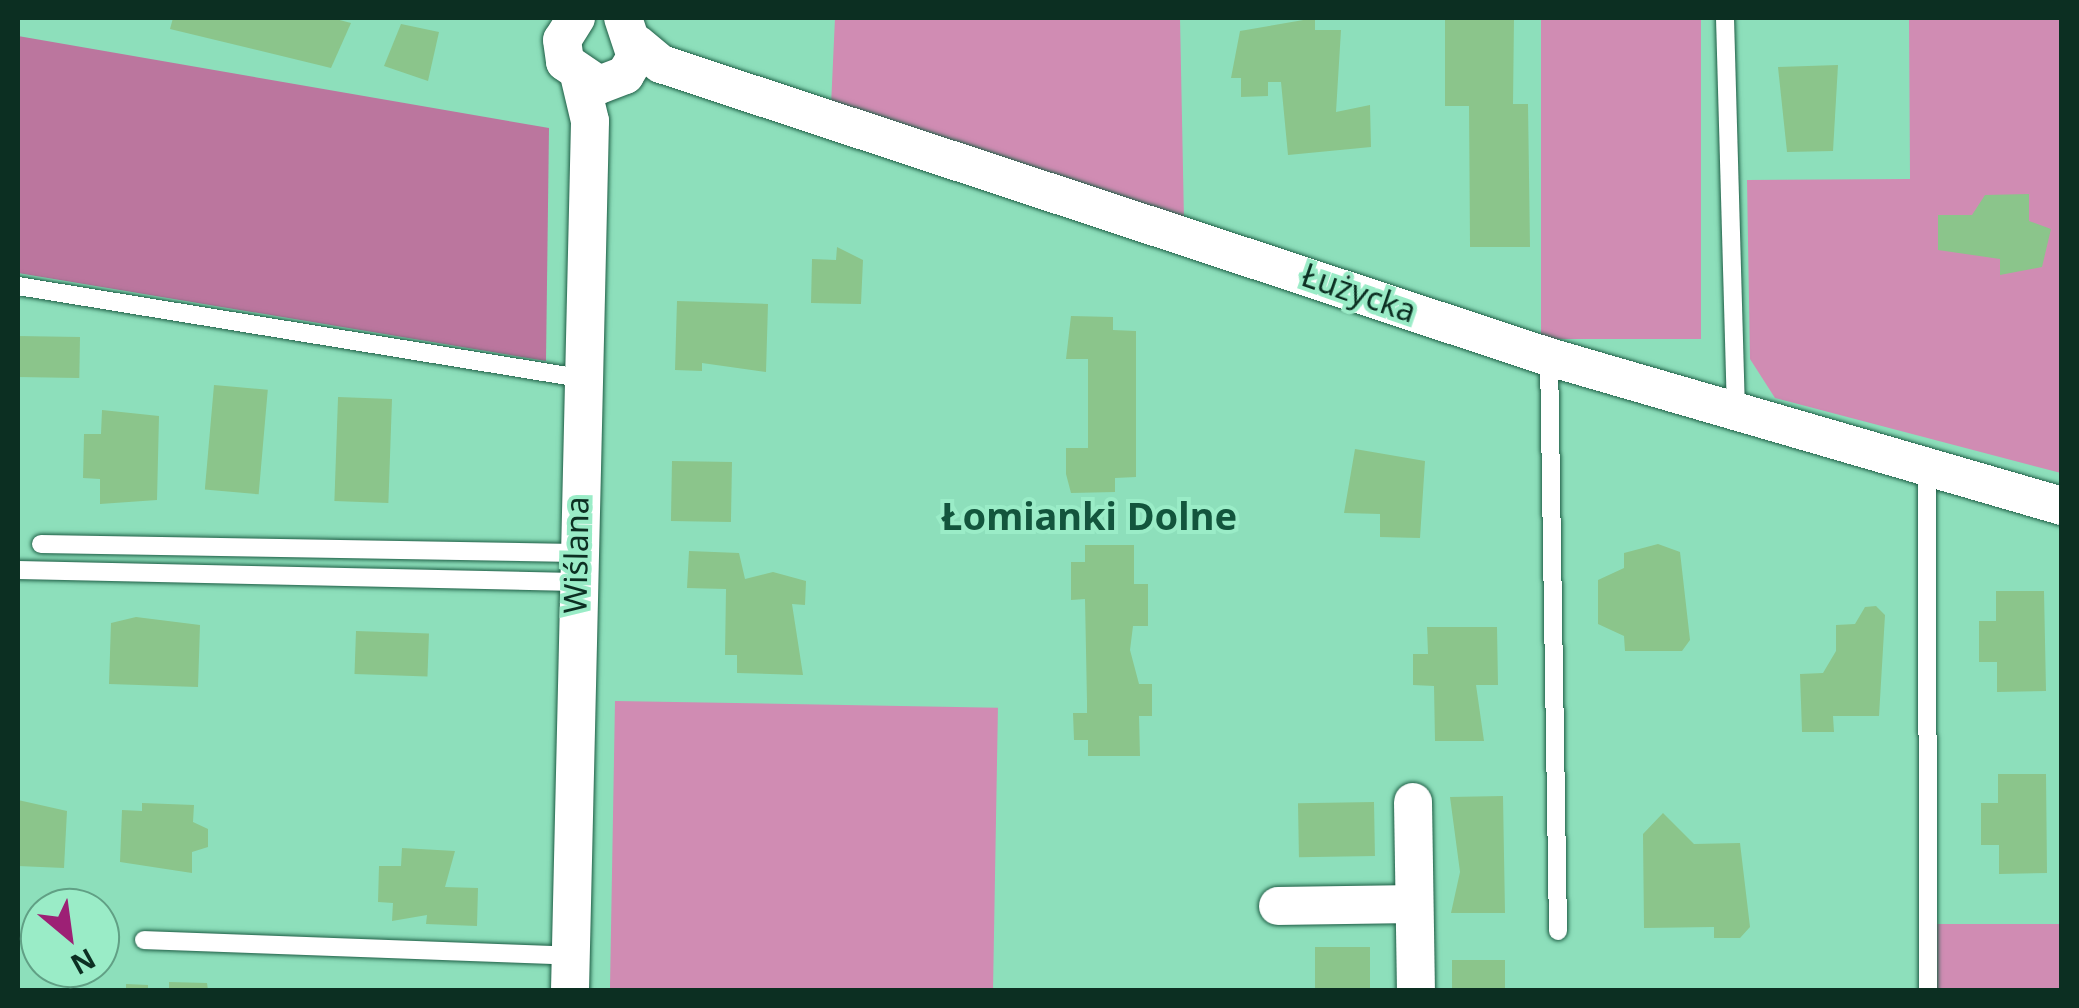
<!DOCTYPE html>
<meta charset="utf-8">
<style>
body{margin:0}
#map{position:relative;width:2079px;height:1008px;overflow:hidden;background:#8ddfbb;font-family:"Noto Sans",sans-serif}
div>[style]{position:absolute}
[style*='--x']{left:calc(var(--x)*1px);top:calc(var(--y)*1px);width:calc(var(--w)*1px);rotate:calc(var(--a)*1deg)}
.green>*{inset:0;background:#d08cb3;transform-origin:0 0}
.forest>*{inset:0;background:#bb769e}
.building>*{inset:0;background:#8bc58b;transform-origin:0 0}
.roads{filter:drop-shadow(0 0 2px #1e5d45) drop-shadow(0 0 2px #1e5d45)}
.lane>*{height:18px;margin:-9px;padding:0 9px;transform-origin:9px;border-radius:9px;background:#fff}
.street>*{height:38px;margin:-19px;padding:0 19px;transform-origin:19px;border-radius:19px;background:#fff}
span{translate:-50% -50%;white-space:nowrap;text-align:center;line-height:1.15;-webkit-text-stroke:8px #9aecc7;paint-order:stroke}
.street-label{font-size:32px;color:#0c2f22}
.quarter-label{font-size:38px;color:#13553d;font-weight:700}
.frame{position:absolute;inset:0;border:20px solid #0c2f22;pointer-events:none}
.north{position:absolute;left:20px;top:888px;width:100px;height:100px;box-sizing:border-box;background:#9aecc7;border:2px solid #61a085;border-radius:50%;rotate:151deg;font-size:28px;font-weight:700;line-height:40px;text-align:center;color:#0c2f22}
.north::after{content:'';display:block;margin:auto;width:35px;height:45px;background:#9d2075;clip-path:polygon(50% 0,100% 100%,50% 72%,0 100%)}
</style>
<div id="map">
<div class="green">
<div style="clip-path:polygon(835px 18px,1180px 18px,1184px 221px,831px 106px)"></div>
<div style="left:1541px;top:18px;width:160px;height:321px"></div>
<div style="clip-path:polygon(1909px 18px,2061px 18px,2061px 473px,1775px 398px,1750px 359px,1747px 180px,1910px 179px)"></div>
<div style="left:615px;top:701px;width:383px;height:289px;rotate:1deg"></div>
<div style="left:2061px;top:924px;width:66px;height:125px;rotate:90deg"></div>
</div>
<div class="forest">
<div style="clip-path:polygon(18px 36px,549px 128px,546px 361px,18px 273px)"></div>
</div>
<div class="building">
<div style="clip-path:polygon(173px 18px,332px 18px,351px 23px,331px 68px,170px 29px)"></div>
<div style="clip-path:polygon(1315px 18px,1315px 30px,1341px 30px,1336px 112px,1370px 105px,1371px 147px,1288px 155px,1281px 82px,1268px 82px,1268px 96px,1241px 97px,1241px 78px,1231px 78px,1240px 31px)"></div>
<div style="clip-path:polygon(1445px 18px,1514px 18px,1513px 104px,1528px 104px,1530px 247px,1470px 247px,1469px 106px,1445px 106px)"></div>
<div style="clip-path:polygon(401px 24px,439px 32px,428px 81px,384px 66px)"></div>
<div style="clip-path:polygon(1838px 65px,1833px 151px,1787px 152px,1778px 67px)"></div>
<div style="clip-path:polygon(2029px 194px,2029px 221px,2051px 229px,2042px 267px,2000px 275px,2000px 259px,1938px 250px,1938px 215px,1972px 215px,1985px 195px)"></div>
<div style="clip-path:polygon(837px 247px,863px 260px,861px 304px,811px 303px,812px 259px,836px 260px)"></div>
<div style="clip-path:polygon(677px 301px,768px 304px,766px 372px,702px 363px,702px 371px,675px 370px)"></div>
<div style="clip-path:polygon(1071px 316px,1113px 317px,1113px 330px,1136px 331px,1136px 477px,1115px 478px,1115px 492px,1071px 493px,1066px 474px,1066px 448px,1088px 448px,1088px 359px,1066px 359px)"></div>
<div style="left:18px;top:336px;width:62px;height:41px;rotate:1deg"></div>
<div style="left:214px;top:385px;width:54px;height:105px;rotate:5deg"></div>
<div style="left:392px;top:399px;width:104px;height:54px;rotate:92deg"></div>
<div style="clip-path:polygon(102px 410px,159px 416px,157px 500px,100px 504px,100px 479px,83px 478px,84px 434px,101px 434px)"></div>
<div style="clip-path:polygon(1355px 449px,1425px 461px,1420px 538px,1380px 537px,1380px 514px,1344px 513px)"></div>
<div style="left:672px;top:461px;width:60px;height:60px;rotate:1deg"></div>
<div style="clip-path:polygon(1658px 544px,1680px 552px,1690px 640px,1682px 651px,1625px 651px,1624px 636px,1598px 624px,1598px 580px,1624px 568px,1624px 553px)"></div>
<div style="clip-path:polygon(1085px 545px,1134px 545px,1134px 584px,1148px 584px,1148px 626px,1133px 626px,1130px 650px,1139px 684px,1152px 684px,1152px 716px,1139px 716px,1140px 756px,1088px 756px,1088px 740px,1074px 740px,1073px 713px,1087px 713px,1087px 702px,1085px 599px,1071px 600px,1071px 562px,1085px 562px)"></div>
<div style="clip-path:polygon(689px 551px,739px 553px,745px 579px,773px 572px,806px 581px,805px 605px,792px 604px,803px 675px,737px 673px,737px 655px,725px 655px,726px 589px,687px 588px)"></div>
<div style="clip-path:polygon(1996px 591px,2044px 591px,2046px 691px,1997px 692px,1997px 662px,1979px 662px,1979px 621px,1996px 621px)"></div>
<div style="clip-path:polygon(1876px 606px,1885px 615px,1879px 716px,1833px 716px,1834px 732px,1802px 732px,1800px 674px,1823px 673px,1836px 651px,1836px 625px,1855px 624px,1865px 607px)"></div>
<div style="clip-path:polygon(136px 617px,200px 625px,198px 687px,109px 684px,111px 623px)"></div>
<div style="clip-path:polygon(1427px 627px,1497px 627px,1498px 685px,1476px 685px,1484px 741px,1435px 741px,1434px 686px,1413px 685px,1413px 654px,1428px 654px)"></div>
<div style="left:356px;top:631px;width:73px;height:43px;rotate:2deg"></div>
<div style="clip-path:polygon(1998px 774px,2046px 774px,2047px 873px,1999px 874px,1999px 845px,1981px 845px,1981px 803px,1998px 803px)"></div>
<div style="clip-path:polygon(1503px 796px,1505px 913px,1451px 913px,1460px 872px,1450px 797px)"></div>
<div style="clip-path:polygon(18px 800px,67px 811px,64px 868px,18px 866px)"></div>
<div style="left:1374px;top:802px;width:54px;height:76px;rotate:89deg"></div>
<div style="clip-path:polygon(142px 803px,194px 805px,193px 822px,208px 829px,208px 847px,192px 852px,192px 873px,120px 862px,122px 810px,142px 811px)"></div>
<div style="clip-path:polygon(1663px 813px,1694px 844px,1740px 843px,1750px 927px,1740px 938px,1714px 938px,1714px 927px,1644px 928px,1643px 834px)"></div>
<div style="clip-path:polygon(402px 848px,455px 851px,445px 887px,478px 888px,477px 926px,426px 924px,427px 915px,392px 921px,393px 903px,378px 902px,379px 866px,401px 866px)"></div>
<div style="left:1370px;top:947px;width:43px;height:55px;rotate:90deg"></div>
<div style="left:1505px;top:960px;width:30px;height:53px;rotate:90deg"></div>
<div style="clip-path:polygon(169px 982px,207px 983px,208px 990px,169px 990px)"></div>
<div style="clip-path:polygon(126px 984px,148px 985px,148px 990px,126px 990px)"></div>
</div>
<div class="roads">
<div class="lane">
<div style="--x:1725;--y:18;--w:394;--a:88.4"></div>
<div style="--x:18;--y:286;--w:569;--a:9.3"></div>
<div style="--x:1549;--y:357;--w:574;--a:89.1"></div>
<div style="--x:1927;--y:467;--w:523;--a:89.89"></div>
<div style="--x:41;--y:544;--w:535;--a:0.96"></div>
<div style="--x:18;--y:570;--w:557;--a:1.23"></div>
<div style="--x:144;--y:940;--w:427;--a:2.1"></div>
</div>
<div class="street">
<div style="--x:576;--y:18;--w:26;--a:122"></div>
<div style="--x:562;--y:40;--w:22;--a:82"></div>
<div style="--x:565;--y:62;--w:41;--a:34.1"></div>
<div style="--x:599;--y:85;--w:28;--a:-21"></div>
<div style="--x:625;--y:75;--w:21;--a:-59"></div>
<div style="--x:636;--y:57;--w:41;--a:-108.4"></div>
<div style="--x:637;--y:44;--w:31;--a:40"></div>
<div style="--x:661;--y:64;--w:935;--a:18.26"></div>
<div style="--x:1549;--y:357;--w:534;--a:16.2"></div>
<div style="--x:1413;--y:802;--w:188;--a:89.1"></div>
<div style="--x:1278;--y:906;--w:136;--a:-0.8"></div>
<div style="--x:570;--y:990;--w:869;--a:-88.68"></div>
<div style="--x:590;--y:121;--w:43;--a:-103.4"></div>
</div>
</div>
<div class="street-label">
<span style="left:1359px;top:293px;rotate:19deg">Łużycka</span>
<span style="left:576px;top:555px;rotate:-89deg">Wiślana</span>
</div>
<div class="quarter-label">
<span style="left:1089px;top:516px">Łomianki Dolne</span>
</div>
<div class="frame"></div>
<div class="north">N</div>
</div>
